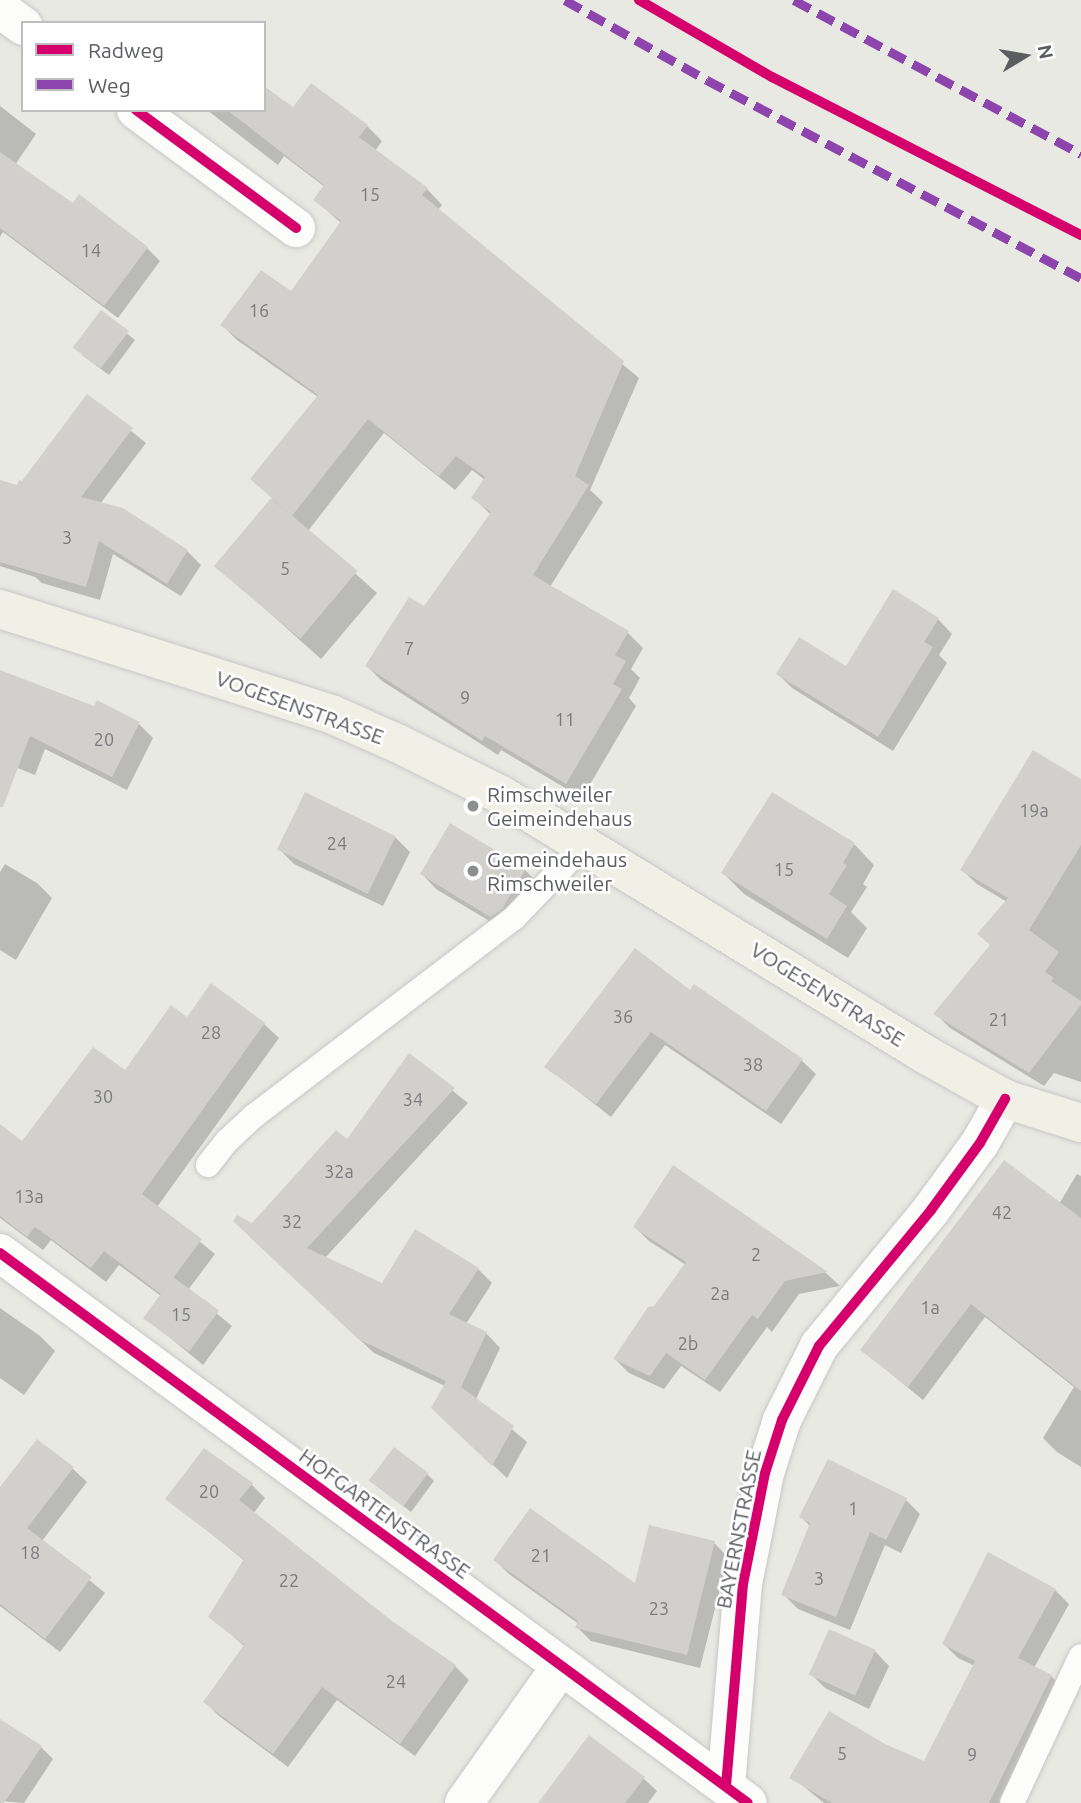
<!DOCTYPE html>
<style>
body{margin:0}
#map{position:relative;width:1081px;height:1803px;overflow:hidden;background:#e9e9e4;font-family:Ubuntu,sans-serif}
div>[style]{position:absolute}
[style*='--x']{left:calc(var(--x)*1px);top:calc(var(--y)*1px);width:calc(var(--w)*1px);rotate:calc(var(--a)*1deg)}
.shadow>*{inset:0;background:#0003}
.building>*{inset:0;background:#d1d0cd;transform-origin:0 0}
.roads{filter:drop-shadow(0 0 2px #c7c7c6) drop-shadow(0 0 2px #c7c7c6)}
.service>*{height:24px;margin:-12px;padding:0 12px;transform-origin:12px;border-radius:12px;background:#fcfcfb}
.minor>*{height:38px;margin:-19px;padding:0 19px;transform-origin:19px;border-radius:19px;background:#fcfcfb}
.primary>*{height:38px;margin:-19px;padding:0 19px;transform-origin:19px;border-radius:19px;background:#f1f0e7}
.quiet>*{height:9px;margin-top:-4.5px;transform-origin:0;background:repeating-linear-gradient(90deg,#8e44ad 0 18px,transparent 0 27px)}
.cycleway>*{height:10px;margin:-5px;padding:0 5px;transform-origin:5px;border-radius:5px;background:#d6006c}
.dots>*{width:19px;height:19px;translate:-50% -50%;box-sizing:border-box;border:4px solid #fff;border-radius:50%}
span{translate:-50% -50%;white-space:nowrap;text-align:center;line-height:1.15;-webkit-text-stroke:5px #fff;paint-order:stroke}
.number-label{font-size:18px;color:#7a7b7d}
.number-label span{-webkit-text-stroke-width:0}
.street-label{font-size:21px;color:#5b5d61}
.poi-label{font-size:21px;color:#5b5d61}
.left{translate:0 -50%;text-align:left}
.legend{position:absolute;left:21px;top:21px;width:245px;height:91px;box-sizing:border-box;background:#fff;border:2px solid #bdbec0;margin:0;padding:9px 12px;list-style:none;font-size:21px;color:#5b5d61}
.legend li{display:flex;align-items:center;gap:14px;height:35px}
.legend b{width:35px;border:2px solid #bdbec0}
.north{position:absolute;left:990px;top:21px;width:70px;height:70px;-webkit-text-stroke:5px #fff;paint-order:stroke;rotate:79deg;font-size:19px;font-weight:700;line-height:28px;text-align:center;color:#5b5d61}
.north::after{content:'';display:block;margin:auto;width:24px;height:32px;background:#5b5d61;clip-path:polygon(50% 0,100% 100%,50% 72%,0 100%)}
</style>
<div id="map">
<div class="shadow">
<div style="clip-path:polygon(0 106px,36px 134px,15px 165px,73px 205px,147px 248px,160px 261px,118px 318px,3px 232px,0 237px)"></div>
<div style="clip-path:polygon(207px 110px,293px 110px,367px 126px,382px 141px,375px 151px,427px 189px,442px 205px,438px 210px,639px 378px,590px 490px,603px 502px,550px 587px,628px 633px,643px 648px,631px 669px,640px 678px,629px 698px,636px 706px,582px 798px,501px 750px,498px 755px,382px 681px,367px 666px,424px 609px,491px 515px,474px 498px,485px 480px,472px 470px,455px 490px,384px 433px,308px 531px,377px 593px,321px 659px,216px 565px,273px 498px,318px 397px,237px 340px,222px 325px,291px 293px,341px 223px,315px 200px,325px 187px,284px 156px,278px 165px)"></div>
<div style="clip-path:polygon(101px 313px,135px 340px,109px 375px,82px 355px)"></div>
<div style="clip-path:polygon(88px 396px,146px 443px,100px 504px,187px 551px,201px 565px,181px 596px,113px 554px,100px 600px,42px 583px,35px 577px,0 566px,0 481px,18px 487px)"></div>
<div style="clip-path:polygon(938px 619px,952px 634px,939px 655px,947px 663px,893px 751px,792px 688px,778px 674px,846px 669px)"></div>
<div style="clip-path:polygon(0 673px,139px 724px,153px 738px,127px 790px,45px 749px,35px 775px,0 761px)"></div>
<div style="clip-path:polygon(1081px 781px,1081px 1082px,1054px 1073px,1044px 1086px,950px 1028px,936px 1014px,992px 946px,1007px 902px,977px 884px,962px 870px)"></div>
<div style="clip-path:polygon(395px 837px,410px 852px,383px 906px,294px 864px,279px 849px)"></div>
<div style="clip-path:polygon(854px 844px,874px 865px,863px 884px,867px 887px,851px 912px,867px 928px,848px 958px,744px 894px,723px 873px)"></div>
<div style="clip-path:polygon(5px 864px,37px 883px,52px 898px,16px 960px,0 950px,0 872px)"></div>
<div style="clip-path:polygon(525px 870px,540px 885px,506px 931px,436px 889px,422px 874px)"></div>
<div style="clip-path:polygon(695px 987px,802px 1061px,816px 1074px,781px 1124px,665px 1045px,611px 1117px,547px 1067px,691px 992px)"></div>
<div style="clip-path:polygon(187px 1020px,264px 1024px,279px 1038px,157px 1207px,215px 1254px,188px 1290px,232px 1326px,203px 1365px,145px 1317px,161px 1296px,119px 1265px,106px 1282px,51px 1240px,43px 1250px,0 1218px,0 1126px,23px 1143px,125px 1073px)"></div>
<div style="clip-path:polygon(409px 1056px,468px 1103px,325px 1258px,382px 1285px,478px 1269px,492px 1283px,466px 1324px,486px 1333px,500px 1348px,476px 1399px,527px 1442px,507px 1478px,447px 1422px,445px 1386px,374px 1353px,249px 1236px,253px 1225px,347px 1142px)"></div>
<div style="clip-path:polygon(673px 1167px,827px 1274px,840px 1286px,799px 1294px,772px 1332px,767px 1327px,720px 1392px,681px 1366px,664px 1389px,629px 1373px,615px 1359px,686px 1265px,649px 1241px,635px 1227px)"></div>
<div style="clip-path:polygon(1077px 1174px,1081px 1176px,1081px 1467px,1057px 1452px,1043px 1438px,1074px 1387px,985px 1317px,923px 1400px,862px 1350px,1059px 1204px)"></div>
<div style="clip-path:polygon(0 1308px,40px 1336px,55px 1351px,24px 1395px,0 1378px)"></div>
<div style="clip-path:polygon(72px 1468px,87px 1482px,42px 1541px,105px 1593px,60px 1652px,0 1606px,0 1490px)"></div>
<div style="clip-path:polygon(427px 1474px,434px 1481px,411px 1512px,371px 1481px)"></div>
<div style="clip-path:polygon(251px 1484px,265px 1498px,253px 1514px,391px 1622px,455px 1666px,469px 1680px,415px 1756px,337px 1700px,288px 1767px,219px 1716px,205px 1702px,245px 1647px,210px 1616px,245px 1561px,168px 1499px)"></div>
<div style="clip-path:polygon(906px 1500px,920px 1514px,901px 1553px,885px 1545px,850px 1630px,798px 1609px,783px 1594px,811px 1527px,801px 1517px)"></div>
<div style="clip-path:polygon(714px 1543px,728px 1557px,700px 1668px,591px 1641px,577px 1627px,579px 1624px,509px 1574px,495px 1560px,636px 1586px)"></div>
<div style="clip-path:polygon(1055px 1590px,1069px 1604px,1034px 1668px,1051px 1676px,1065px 1690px,1010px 1803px,824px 1803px,792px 1777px,884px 1746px,924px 1763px,975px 1666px,958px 1658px,944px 1644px)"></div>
<div style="clip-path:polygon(875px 1651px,889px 1666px,869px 1709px,825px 1688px,811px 1674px)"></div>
<div style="clip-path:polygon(4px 1723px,41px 1747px,53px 1759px,24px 1803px,0 1801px,0 1728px)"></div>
<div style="clip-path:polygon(643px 1778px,657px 1791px,648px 1803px,541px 1803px)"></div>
</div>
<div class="building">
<div style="clip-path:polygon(311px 83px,368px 125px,359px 137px,428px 188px,422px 195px,624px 361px,575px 476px,589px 485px,533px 575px,629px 631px,615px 655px,626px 661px,613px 684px,622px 689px,566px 784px,485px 736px,482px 741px,365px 666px,409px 597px,424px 606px,491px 512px,471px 498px,485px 477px,456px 456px,439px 476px,368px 419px,292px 516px,250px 479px,318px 395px,220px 325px,261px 270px,291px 291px,341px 221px,313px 200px,324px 185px,227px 110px,264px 110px,264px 86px,293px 107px)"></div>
<div style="clip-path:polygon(0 152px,73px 203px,79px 194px,148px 247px,104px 306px,0 228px)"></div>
<div style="left:101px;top:310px;width:35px;height:47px;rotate:37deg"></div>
<div style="clip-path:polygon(87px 394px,133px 428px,81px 497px,123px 508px,188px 550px,167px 584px,99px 541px,86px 587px,0 562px,0 480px,17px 485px,19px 480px,22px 481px)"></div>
<div style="left:271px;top:498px;width:113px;height:89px;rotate:40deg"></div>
<div style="clip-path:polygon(893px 589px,939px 618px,924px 642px,933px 647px,878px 737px,776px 674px,799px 637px,846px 666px)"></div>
<div style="clip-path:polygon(0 670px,94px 706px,97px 700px,140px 722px,112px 777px,30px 736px,3px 807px,0 807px)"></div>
<div style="clip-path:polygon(1033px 750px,1081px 779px,1081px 845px,1029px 930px,1059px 952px,1045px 972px,1054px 978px,1051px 981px,1081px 1001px,1081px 1005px,1029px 1073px,933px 1014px,990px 945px,977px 934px,1008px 898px,960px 870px)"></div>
<div style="left:305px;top:792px;width:101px;height:64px;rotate:26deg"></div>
<div style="clip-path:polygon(772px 792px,855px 843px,843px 863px,847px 865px,829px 894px,847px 906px,827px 939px,721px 873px)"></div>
<div style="clip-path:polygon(450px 823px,526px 869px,502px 909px,490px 917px,420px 874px)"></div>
<div style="clip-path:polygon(635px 948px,690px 990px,694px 984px,803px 1059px,766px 1111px,651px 1032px,596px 1104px,544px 1067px)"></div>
<div style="clip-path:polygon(211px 983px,265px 1023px,142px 1194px,202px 1239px,161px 1294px,104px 1251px,91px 1268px,35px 1227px,27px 1237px,0 1216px,0 1124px,22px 1141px,93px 1047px,125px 1070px,171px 1005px,187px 1017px)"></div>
<div style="clip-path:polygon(409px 1053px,455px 1088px,307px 1248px,382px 1283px,415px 1229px,479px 1268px,449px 1314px,487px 1332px,461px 1387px,514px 1426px,492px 1466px,431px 1408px,446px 1381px,358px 1339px,233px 1221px,237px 1215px,252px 1223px,336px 1130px,347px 1139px)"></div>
<div style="clip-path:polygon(1004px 1160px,1081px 1218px,1081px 1391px,971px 1304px,908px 1387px,860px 1350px)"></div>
<div style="clip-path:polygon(673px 1165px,828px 1272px,785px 1281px,758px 1319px,752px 1315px,705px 1380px,666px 1353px,650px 1376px,613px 1359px,648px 1307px,654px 1306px,686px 1262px,633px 1227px)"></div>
<div style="left:173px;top:1277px;width:57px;height:51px;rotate:36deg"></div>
<div style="clip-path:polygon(37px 1439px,74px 1467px,27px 1528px,92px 1577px,45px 1639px,0 1604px,0 1487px)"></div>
<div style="left:394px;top:1447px;width:43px;height:42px;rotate:37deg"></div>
<div style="clip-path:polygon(204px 1448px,253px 1483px,239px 1500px,392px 1621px,456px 1665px,400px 1744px,322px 1687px,273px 1754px,203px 1702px,244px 1645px,208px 1617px,244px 1559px,165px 1499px)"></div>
<div style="clip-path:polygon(828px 1459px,907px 1498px,886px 1540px,870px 1532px,836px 1617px,781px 1595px,810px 1523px,799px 1517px)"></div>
<div style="clip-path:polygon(530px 1508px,635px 1583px,649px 1525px,715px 1541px,687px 1655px,575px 1628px,578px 1621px,493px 1560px)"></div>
<div style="clip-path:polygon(988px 1552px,1056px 1589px,1018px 1658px,1052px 1675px,989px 1803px,832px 1803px,789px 1778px,829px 1711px,885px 1744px,924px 1761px,975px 1661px,942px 1644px)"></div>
<div style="left:829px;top:1629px;width:51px;height:50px;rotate:24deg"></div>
<div style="clip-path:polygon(0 1719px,42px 1746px,4px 1803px,0 1803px)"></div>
<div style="clip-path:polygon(589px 1735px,645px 1777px,625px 1803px,538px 1803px)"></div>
</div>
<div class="roads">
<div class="service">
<div style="--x:208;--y:1165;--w:31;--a:-52"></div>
<div style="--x:227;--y:1141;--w:37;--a:-43"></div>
<div style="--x:254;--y:1116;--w:327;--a:-37.3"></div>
<div style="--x:514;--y:918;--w:100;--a:-46.2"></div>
<div style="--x:1012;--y:1803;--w:162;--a:-64.9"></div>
</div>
<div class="minor">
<div style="--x:0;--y:9;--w:29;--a:36"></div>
<div style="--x:136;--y:110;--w:199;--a:36.4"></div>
<div style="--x:0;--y:1253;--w:928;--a:36.33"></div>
<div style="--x:726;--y:1786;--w:203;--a:-85.2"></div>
<div style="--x:743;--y:1584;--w:113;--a:-78.8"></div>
<div style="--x:765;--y:1473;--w:56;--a:-72.2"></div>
<div style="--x:782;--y:1420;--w:83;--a:-63.4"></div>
<div style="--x:819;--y:1346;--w:176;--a:-50.5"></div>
<div style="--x:931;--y:1210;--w:83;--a:-53.8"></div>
<div style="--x:980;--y:1143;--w:51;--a:-60.4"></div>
<div style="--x:464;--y:1803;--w:168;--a:-54.7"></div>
</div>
<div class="primary">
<div style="--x:0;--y:609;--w:347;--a:17.6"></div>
<div style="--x:331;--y:714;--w:74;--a:23.8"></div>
<div style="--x:399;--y:744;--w:114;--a:26.6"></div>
<div style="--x:501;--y:795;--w:500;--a:31.43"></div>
<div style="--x:928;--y:1056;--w:88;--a:29.2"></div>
<div style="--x:1005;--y:1099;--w:80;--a:17.5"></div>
</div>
</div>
<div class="quiet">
<div style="--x:565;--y:0;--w:163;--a:29.4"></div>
<div style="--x:707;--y:80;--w:423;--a:27.9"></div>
<div style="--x:794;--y:0;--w:326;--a:28.2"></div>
</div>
<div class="cycleway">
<div style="--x:639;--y:0;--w:154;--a:30.1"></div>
<div style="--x:772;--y:77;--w:347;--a:27.1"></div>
<div style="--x:136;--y:110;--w:199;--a:36.4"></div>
<div style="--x:0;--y:1253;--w:928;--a:36.33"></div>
<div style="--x:726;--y:1786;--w:203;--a:-85.2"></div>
<div style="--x:743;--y:1584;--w:113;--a:-78.8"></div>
<div style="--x:765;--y:1473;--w:56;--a:-72.2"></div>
<div style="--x:782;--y:1420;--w:83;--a:-63.4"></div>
<div style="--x:819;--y:1346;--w:176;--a:-50.5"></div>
<div style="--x:931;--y:1210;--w:83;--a:-53.8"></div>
<div style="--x:980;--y:1143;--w:51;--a:-60.4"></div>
</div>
<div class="dots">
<div style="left:473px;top:806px;background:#8d8e8f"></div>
<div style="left:473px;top:871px;background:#8d8e8f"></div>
</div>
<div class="number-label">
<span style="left:370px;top:194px">15</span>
<span style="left:91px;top:250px">14</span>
<span style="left:259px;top:310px">16</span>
<span style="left:67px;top:537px">3</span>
<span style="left:285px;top:568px">5</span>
<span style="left:409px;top:648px">7</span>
<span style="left:465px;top:697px">9</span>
<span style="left:565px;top:719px">11</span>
<span style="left:104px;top:739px">20</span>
<span style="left:1034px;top:810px">19a</span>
<span style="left:337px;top:843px">24</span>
<span style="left:784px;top:869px">15</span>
<span style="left:623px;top:1016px">36</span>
<span style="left:999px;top:1019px">21</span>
<span style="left:211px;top:1032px">28</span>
<span style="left:753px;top:1064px">38</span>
<span style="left:103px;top:1096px">30</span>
<span style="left:413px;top:1099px">34</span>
<span style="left:339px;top:1171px">32a</span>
<span style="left:29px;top:1196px">13a</span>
<span style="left:1002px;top:1212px">42</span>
<span style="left:292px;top:1221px">32</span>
<span style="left:756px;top:1254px">2</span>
<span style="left:720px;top:1293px">2a</span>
<span style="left:930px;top:1307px">1a</span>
<span style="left:181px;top:1314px">15</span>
<span style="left:688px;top:1343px">2b</span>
<span style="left:209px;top:1491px">20</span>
<span style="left:853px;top:1508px">1</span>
<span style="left:30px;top:1552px">18</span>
<span style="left:541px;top:1555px">21</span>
<span style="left:819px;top:1578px">3</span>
<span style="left:289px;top:1580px">22</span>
<span style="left:659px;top:1608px">23</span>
<span style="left:396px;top:1681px">24</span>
<span style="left:842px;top:1753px">5</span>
<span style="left:972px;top:1754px">9</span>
</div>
<div class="street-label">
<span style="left:300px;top:707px;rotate:20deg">VOGESENSTRASSE</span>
<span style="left:828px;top:994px;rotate:32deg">VOGESENSTRASSE</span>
<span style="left:385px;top:1513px;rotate:36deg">HOFGARTENSTRASSE</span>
<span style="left:738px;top:1529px;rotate:-79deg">BAYERNSTRASSE</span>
</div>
<div class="poi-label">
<span class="left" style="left:487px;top:806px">Rimschweiler<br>Geimeindehaus</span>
<span class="left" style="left:487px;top:871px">Gemeindehaus<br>Rimschweiler</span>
</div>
<ul class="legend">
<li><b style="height:9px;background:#d6006c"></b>Radweg</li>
<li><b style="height:9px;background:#8e44ad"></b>Weg</li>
</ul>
<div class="north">N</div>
</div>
